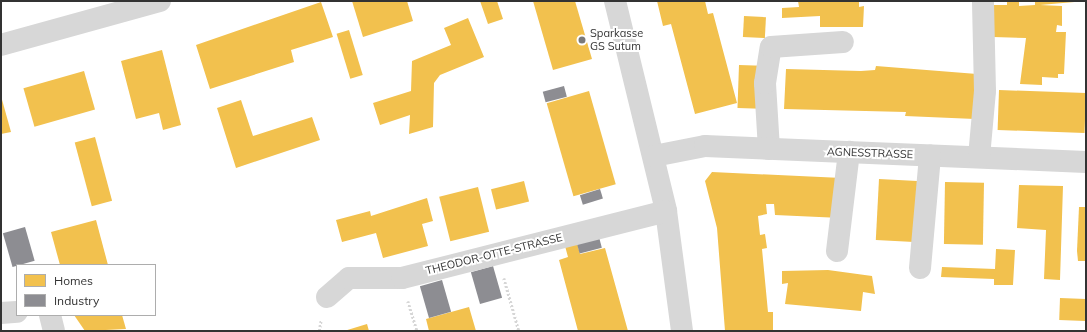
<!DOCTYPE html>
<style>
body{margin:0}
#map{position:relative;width:1087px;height:332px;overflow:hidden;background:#fff;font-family:Mulish,sans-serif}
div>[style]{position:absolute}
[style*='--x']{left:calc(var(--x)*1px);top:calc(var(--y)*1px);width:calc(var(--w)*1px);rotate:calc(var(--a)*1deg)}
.homes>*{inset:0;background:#f2c14e;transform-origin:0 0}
.industry>*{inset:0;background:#8d8d92;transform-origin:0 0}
.path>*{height:2.5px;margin-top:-1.25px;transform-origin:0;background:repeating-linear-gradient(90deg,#d6d6d6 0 2px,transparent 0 4px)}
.minor>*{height:22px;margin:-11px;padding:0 11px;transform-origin:11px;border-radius:11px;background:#d7d7d7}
.dots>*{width:11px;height:11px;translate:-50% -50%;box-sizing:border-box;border:2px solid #fff;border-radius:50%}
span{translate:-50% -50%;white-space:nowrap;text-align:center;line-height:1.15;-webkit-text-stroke:4px #fff;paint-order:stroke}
.poi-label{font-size:11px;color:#333}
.left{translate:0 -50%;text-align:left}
.street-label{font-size:11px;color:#333}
.frame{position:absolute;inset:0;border:2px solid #333;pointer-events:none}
.legend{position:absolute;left:16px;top:264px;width:140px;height:52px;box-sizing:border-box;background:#fff;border:1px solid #adadad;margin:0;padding:5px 7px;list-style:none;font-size:12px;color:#333}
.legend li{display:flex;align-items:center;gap:8px;height:20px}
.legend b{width:20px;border:1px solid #adadad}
</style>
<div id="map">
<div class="homes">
<div style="clip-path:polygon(352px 1px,407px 1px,413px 21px,363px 37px)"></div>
<div style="clip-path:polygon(480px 1px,497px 1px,503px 19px,488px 24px)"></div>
<div style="clip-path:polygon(533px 1px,575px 1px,592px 59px,553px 70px)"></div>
<div style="clip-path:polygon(657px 1px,705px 1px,708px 14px,713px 13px,737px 103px,695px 114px,671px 24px,663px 26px)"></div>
<div style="clip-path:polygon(798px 1px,859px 1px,859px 7px,864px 6px,863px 27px,820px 27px,820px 16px,782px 18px,782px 8px,799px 7px)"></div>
<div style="clip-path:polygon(1007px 1px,1019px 1px,1019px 6px,1035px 5px,1035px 1px,1086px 1px,1040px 5px,1062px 6px,1062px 26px,1057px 25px,1056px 32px,1066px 32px,1064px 74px,1058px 74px,1058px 78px,1042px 77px,1042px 85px,1020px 84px,1026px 38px,993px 37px,992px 5px,1007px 5px)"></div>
<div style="clip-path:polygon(321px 2px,333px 37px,291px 50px,294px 62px,210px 89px,196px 45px)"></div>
<div style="left:744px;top:16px;width:22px;height:21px;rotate:3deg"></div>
<div style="clip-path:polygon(468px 18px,484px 57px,440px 75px,434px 83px,433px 127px,409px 134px,410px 115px,380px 125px,373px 103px,411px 91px,412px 61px,451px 45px,444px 28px)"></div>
<div style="left:349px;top:30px;width:47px;height:13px;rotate:73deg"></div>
<div style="clip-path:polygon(162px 50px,181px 125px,163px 130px,159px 113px,136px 119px,121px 61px)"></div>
<div style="left:739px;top:65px;width:23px;height:43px;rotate:2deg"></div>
<div style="clip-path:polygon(876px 66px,977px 74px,975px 119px,905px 116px,906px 112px,784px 109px,786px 69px,861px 71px,875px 70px)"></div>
<div style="left:84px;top:71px;width:40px;height:63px;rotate:74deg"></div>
<div style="left:999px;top:90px;width:87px;height:40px;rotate:2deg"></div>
<div style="left:589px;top:91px;width:97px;height:44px;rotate:74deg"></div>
<div style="clip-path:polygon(1px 96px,11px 132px,1px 134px)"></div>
<div style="clip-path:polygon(241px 100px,253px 136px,312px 117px,320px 140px,236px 168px,217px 108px)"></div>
<div style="left:95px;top:137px;width:66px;height:21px;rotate:75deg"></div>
<div style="clip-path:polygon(712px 172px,842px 178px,841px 218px,775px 215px,774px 204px,766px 204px,767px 214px,758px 216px,760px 235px,765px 234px,767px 248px,762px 249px,768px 312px,773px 312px,773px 330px,725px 331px,717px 228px,705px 181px)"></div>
<div style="left:879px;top:179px;width:43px;height:61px;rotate:3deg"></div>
<div style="left:524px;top:181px;width:21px;height:34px;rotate:76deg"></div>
<div style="left:945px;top:182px;width:39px;height:62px;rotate:1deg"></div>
<div style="clip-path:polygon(1019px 185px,1063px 186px,1060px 280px,1044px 279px,1046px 230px,1017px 228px)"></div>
<div style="left:478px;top:187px;width:46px;height:40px;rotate:76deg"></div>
<div style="clip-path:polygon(427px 198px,433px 221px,422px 224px,428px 246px,383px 258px,376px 233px,342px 242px,336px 220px,370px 211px,371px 216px)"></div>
<div style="clip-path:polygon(1079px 207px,1086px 207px,1086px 261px,1078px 261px,1077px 251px)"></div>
<div style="clip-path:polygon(96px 220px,108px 265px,60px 265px,51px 232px)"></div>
<div style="clip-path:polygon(577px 243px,580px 254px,605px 248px,628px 331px,578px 331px,559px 260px,568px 257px,565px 246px)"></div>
<div style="clip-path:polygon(996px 249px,1015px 250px,1013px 285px,994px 285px,994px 279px,941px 277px,942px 267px,995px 269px)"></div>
<div style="clip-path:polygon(828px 270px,872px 276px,875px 294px,863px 292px,861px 311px,785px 304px,788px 283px,782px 284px,782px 271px)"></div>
<div style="left:1060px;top:298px;width:26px;height:22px;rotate:2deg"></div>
<div style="clip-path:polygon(469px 307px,476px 331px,429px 331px,426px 319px)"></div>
<div style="clip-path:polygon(74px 315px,122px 315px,126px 329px,85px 331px)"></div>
<div style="clip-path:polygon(367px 324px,369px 331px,344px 331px)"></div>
</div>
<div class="industry">
<div style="left:564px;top:86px;width:11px;height:22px;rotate:75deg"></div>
<div style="left:600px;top:189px;width:10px;height:21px;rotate:73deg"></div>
<div style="left:25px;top:227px;width:35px;height:23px;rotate:74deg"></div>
<div style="left:599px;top:237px;width:11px;height:23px;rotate:75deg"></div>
<div style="left:493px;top:266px;width:33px;height:23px;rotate:74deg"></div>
<div style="left:442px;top:280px;width:33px;height:23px;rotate:74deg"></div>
</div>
<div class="path">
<div style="--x:504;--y:278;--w:55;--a:74.2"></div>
<div style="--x:408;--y:301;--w:31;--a:73"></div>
<div style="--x:319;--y:331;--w:11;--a:-80"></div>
</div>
<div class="minor">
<div style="--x:615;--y:1;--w:216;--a:76.3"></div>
<div style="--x:666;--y:211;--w:121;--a:82.4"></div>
<div style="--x:1;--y:45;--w:165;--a:-15.5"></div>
<div style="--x:769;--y:149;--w:66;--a:-93.5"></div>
<div style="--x:765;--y:83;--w:36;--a:-81"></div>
<div style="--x:771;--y:47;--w:72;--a:-4"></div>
<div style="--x:654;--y:156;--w:52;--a:-11.1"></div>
<div style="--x:705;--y:146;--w:381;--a:2.4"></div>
<div style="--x:979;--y:157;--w:66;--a:-84.8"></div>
<div style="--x:985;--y:91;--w:90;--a:-91.3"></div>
<div style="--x:837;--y:251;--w:100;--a:-83.1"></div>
<div style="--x:920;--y:268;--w:113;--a:-84.9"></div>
<div style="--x:327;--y:297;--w:29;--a:-41"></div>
<div style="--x:349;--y:278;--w:53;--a:0"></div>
<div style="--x:402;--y:278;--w:272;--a:-14.2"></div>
<div style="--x:1;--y:313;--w:16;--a:-4"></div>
<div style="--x:50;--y:315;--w:16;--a:76"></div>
</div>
<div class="dots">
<div style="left:582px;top:40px;background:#7a7a7a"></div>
</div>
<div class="poi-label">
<span class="left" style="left:590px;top:40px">Sparkasse<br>GS Sutum</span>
</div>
<div class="street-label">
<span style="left:870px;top:153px;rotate:2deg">AGNESSTRASSE</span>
<span style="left:494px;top:254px;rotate:-14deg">THEODOR-OTTE-STRASSE</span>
</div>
<div class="frame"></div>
<ul class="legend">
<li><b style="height:11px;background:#f2c14e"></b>Homes</li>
<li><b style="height:11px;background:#8d8d92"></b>Industry</li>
</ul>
</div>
